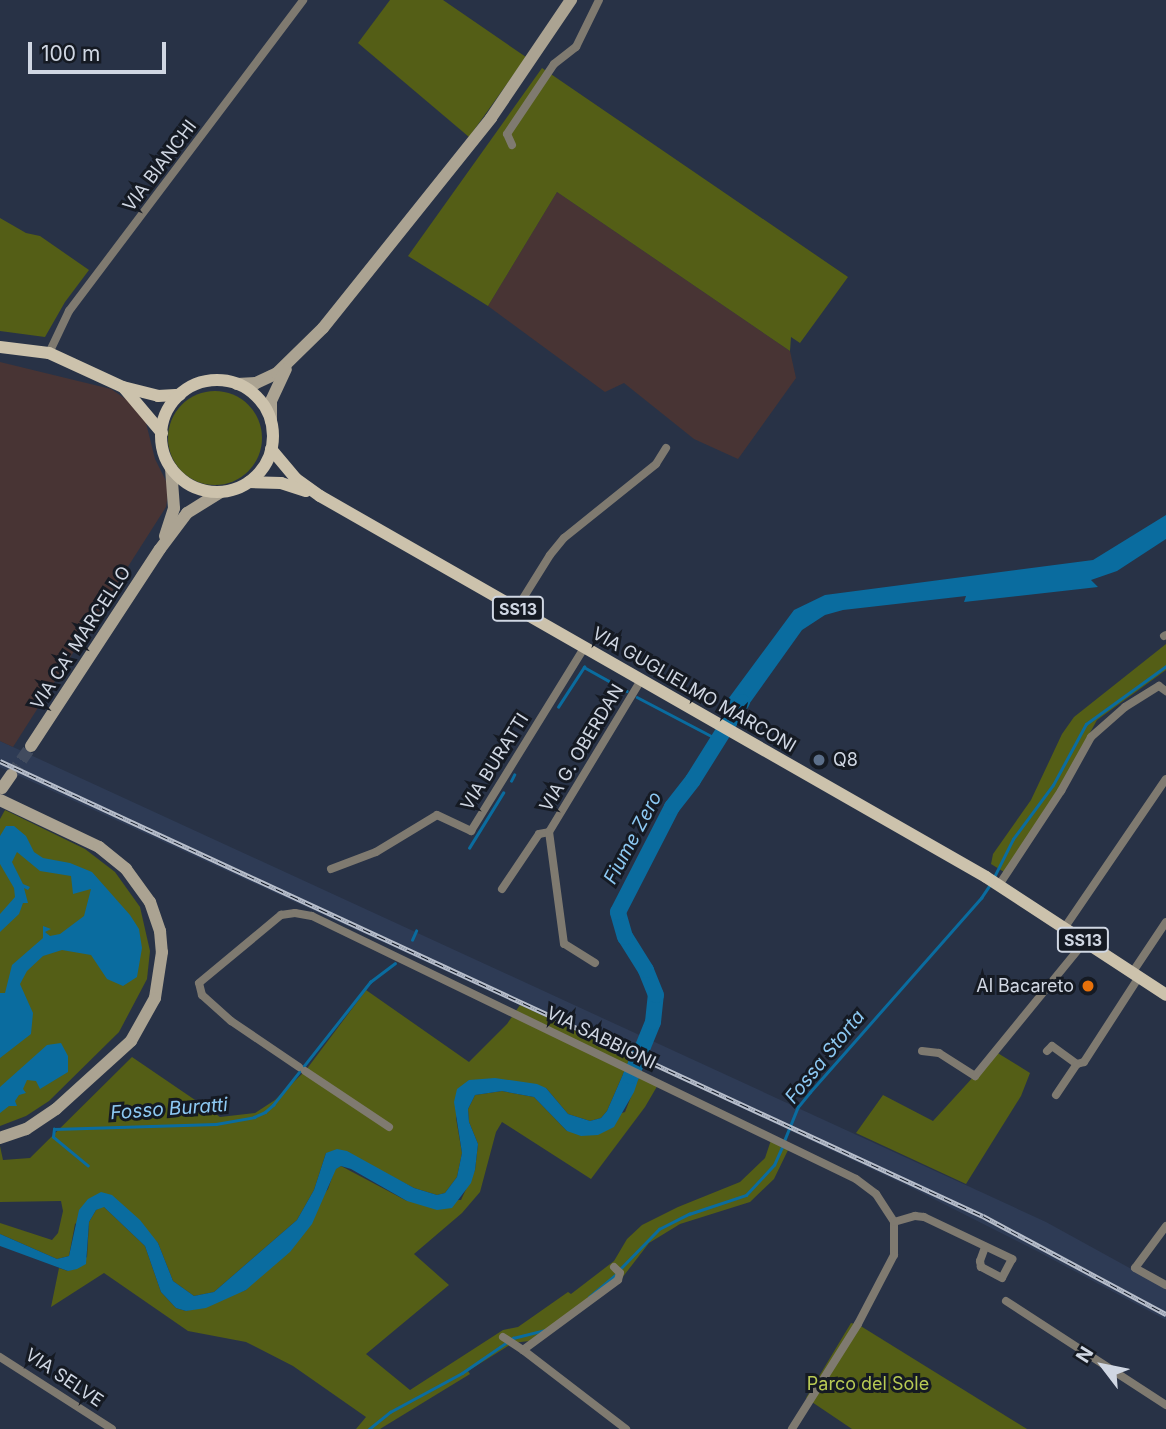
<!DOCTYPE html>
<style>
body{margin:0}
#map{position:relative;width:1166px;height:1429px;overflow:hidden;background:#283246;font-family:Inter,sans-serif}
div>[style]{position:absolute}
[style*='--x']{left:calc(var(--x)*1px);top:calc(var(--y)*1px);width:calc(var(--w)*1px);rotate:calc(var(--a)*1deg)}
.built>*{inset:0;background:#2e3b55}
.industrial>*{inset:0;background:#483434}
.green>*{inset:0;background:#545e16}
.round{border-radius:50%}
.water>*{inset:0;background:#0a6c9f}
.stream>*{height:2.5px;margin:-1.25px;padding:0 1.25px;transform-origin:1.25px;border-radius:1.25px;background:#0a6c9f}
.river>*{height:16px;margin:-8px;padding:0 8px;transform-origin:8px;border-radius:8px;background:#0a6c9f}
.secondary-tunnel>*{height:12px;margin-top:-6px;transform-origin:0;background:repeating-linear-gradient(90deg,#414b5e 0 12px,transparent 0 18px)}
.street>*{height:8px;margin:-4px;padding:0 4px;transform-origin:4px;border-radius:4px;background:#7f7a70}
.secondary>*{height:12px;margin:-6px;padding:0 6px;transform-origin:6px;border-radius:6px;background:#aba392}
.primary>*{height:12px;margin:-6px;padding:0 6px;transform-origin:6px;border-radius:6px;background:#ccc2ac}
.primary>.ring{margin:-6px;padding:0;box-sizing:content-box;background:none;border:12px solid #ccc2ac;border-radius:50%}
.rail>*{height:5px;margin-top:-2.5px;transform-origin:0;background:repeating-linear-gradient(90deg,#151a23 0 8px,#b8bfcc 0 16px);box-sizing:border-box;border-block:2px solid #b8bfcc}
.dots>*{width:19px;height:19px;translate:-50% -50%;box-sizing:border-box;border:4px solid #151a23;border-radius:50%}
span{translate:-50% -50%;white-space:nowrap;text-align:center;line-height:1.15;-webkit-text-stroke:6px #151a23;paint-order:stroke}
.shield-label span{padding:2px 5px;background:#151a23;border:2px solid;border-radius:5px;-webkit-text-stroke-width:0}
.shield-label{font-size:16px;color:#d0d7e3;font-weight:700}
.street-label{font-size:18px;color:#d0d7e3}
.poi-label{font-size:18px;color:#d0d7e3}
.left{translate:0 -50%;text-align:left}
.right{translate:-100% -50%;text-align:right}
.park-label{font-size:18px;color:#b8ca54}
.water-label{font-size:19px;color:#8dc9f3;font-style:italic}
.north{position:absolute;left:1068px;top:1331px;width:70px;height:70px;-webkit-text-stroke:5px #151a23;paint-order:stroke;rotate:302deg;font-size:19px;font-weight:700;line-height:28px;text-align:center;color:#d0d7e3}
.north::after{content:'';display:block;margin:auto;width:24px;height:32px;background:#d0d7e3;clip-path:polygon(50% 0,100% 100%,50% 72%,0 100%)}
.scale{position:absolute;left:28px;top:42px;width:138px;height:32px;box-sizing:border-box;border:4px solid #d0d7e3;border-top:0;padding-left:9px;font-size:21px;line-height:24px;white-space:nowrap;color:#d0d7e3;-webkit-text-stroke:5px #151a23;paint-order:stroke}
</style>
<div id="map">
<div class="built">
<div style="clip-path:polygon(0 741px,1046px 1222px,1166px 1288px,1166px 1320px,1035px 1250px,914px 1189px,644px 1062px,0 767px)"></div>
</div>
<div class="industrial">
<div style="clip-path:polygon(557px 192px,790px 351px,796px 378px,738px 459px,694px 439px,624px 383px,605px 392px,488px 306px)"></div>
<div style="clip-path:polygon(0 362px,111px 389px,136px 406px,145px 419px,155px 459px,169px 487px,166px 507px,13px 747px,0 741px)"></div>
</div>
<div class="green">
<div style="clip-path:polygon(390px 0,443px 0,526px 57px,469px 137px,358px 43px)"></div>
<div style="clip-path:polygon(542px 68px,848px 277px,800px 343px,791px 337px,790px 351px,557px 192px,488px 306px,408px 256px)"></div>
<div style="clip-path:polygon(0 218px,26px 233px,40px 236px,89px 270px,65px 302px,45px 337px,0 331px)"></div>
<div class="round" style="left:168px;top:391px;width:94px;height:94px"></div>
<div style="clip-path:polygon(1166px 644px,1166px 670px,1097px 720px,1063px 782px,1004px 872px,991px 864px,993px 854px,1031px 800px,1062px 734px,1074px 717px)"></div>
<div style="clip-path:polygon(5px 810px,85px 849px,115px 872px,140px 907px,150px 951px,147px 979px,119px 1032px,49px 1101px,26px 1116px,0 1126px,0 819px)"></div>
<div style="clip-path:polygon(366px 990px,469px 1062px,507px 1024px,520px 1005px,631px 1056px,607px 1111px,601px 1118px,590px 1121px,568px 1114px,546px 1088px,469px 1080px,456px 1118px,462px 1153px,457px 1177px,445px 1193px,437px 1195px,414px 1188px,389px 1175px,326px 1153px,314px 1190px,297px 1220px,214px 1292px,194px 1296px,173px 1281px,158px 1243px,111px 1195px,75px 1224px,69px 1256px,57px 1259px,0 1234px,0 1223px,52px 1240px,58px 1233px,63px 1211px,61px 1201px,0 1202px,0 1146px,3px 1160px,30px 1158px,132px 1057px,220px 1117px,255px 1113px,275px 1100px,306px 1070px)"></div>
<div style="clip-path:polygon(996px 1052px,1030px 1073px,1021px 1096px,966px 1184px,856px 1133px,883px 1095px,933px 1121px)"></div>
<div style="clip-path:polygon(640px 1074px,659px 1083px,645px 1107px,591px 1179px,502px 1122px,496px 1132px,480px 1192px,462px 1213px,414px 1254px,449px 1285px,366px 1354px,410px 1390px,503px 1330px,518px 1327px,568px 1292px,571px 1294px,614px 1261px,627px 1239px,642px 1225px,678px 1207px,740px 1182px,765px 1158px,772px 1137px,790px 1146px,774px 1179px,750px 1202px,680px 1224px,649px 1243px,622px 1278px,534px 1344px,529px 1341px,513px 1343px,468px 1371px,470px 1374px,380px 1429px,356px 1429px,366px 1417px,293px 1366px,246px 1342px,188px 1331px,104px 1273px,51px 1307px,59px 1268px,68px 1271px,87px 1257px,89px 1222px,96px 1210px,103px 1206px,145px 1246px,161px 1292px,176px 1308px,186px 1311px,246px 1290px,328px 1189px,335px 1169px,341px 1166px,407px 1201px,461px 1200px,475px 1170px,478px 1144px,469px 1122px,468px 1109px,475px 1095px,502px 1091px,534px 1097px,567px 1131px,625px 1112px)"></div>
<div style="clip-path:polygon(851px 1323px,859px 1325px,1027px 1429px,852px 1429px,806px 1398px)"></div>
</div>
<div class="water">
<div style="clip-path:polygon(1166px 515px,1166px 539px,1117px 571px,1091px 580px,1098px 587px,964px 602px,966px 596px,843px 610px,825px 615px,802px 630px,737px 721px,720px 710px,794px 610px,825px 595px,1093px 560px)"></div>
<div style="clip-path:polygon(6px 826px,14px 826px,26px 836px,34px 852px,43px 858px,70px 863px,92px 872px,130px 915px,139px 929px,142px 948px,137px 977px,123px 986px,107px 979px,91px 955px,62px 950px,43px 956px,27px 971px,20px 984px,33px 1013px,31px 1034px,0 1058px,0 993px,5px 993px,12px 965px,43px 938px,43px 926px,51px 929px,45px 932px,50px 936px,60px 934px,84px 916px,91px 889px,73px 894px,71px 876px,40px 871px,17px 852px,12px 862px,23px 884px,30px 887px,28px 890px,24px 888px,28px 903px,23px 903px,19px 914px,0 932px,0 914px,15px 897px,14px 888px,0 864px,0 836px)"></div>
<div style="clip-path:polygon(61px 1043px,68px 1056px,68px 1072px,40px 1089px,36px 1081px,27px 1080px,23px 1089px,26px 1093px,19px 1095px,15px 1101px,17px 1106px,9px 1106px,0 1113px,0 1087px,47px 1045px)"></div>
<div style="clip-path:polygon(631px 1056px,644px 1062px,634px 1092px,614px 1127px,598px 1135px,581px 1136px,567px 1131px,534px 1097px,502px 1091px,475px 1095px,468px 1109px,469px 1122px,478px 1144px,475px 1170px,471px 1183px,452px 1208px,437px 1210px,407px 1201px,351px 1169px,341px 1166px,336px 1169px,312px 1224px,290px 1252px,246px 1290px,206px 1308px,186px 1311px,176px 1308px,161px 1292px,145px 1246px,104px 1207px,96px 1210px,89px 1222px,86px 1264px,77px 1269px,68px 1271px,0 1246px,0 1234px,57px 1259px,69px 1256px,79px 1210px,88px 1199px,101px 1192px,112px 1195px,140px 1220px,158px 1243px,173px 1281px,194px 1296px,214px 1292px,297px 1220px,314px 1190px,326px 1153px,337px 1149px,347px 1151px,414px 1188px,437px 1195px,445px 1193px,457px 1177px,462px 1153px,454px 1102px,457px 1089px,469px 1080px,495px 1078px,537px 1084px,546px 1088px,568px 1114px,590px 1121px,601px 1118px,607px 1111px)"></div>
</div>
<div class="stream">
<div style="--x:637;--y:697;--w:90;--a:27.7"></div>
<div style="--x:558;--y:707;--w:48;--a:-57"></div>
<div style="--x:584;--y:667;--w:49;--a:29.2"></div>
<div style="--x:511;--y:781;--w:7;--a:-63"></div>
<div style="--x:469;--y:848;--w:65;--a:-58.3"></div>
<div style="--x:994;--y:877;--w:42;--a:-63.4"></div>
<div style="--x:1013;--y:839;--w:67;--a:-53.5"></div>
<div style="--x:1053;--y:785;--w:69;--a:-61.6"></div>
<div style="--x:1086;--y:724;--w:99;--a:-35.9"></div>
<div style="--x:412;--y:940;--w:10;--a:-66"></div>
<div style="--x:784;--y:1141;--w:37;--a:-68"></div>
<div style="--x:798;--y:1107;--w:19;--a:-51"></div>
<div style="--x:810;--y:1092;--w:259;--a:-48.6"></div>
<div style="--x:981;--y:898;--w:14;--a:-56"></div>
<div style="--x:88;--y:1166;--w:45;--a:-140.4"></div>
<div style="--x:53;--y:1137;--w:8;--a:-83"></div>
<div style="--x:54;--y:1129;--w:162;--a:-1.8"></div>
<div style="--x:216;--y:1124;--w:39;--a:-10"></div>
<div style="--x:254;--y:1117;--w:12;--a:-24"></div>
<div style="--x:265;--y:1112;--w:11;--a:-41"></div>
<div style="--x:273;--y:1105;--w:157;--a:-51.7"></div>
<div style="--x:370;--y:982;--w:31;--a:-37"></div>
<div style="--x:620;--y:1269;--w:56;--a:-45.7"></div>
<div style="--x:659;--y:1229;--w:34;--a:-27"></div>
<div style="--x:689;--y:1214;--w:60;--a:-18.4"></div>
<div style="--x:746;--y:1195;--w:41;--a:-47"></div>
<div style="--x:774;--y:1165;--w:20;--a:-66"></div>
<div style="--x:589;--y:1297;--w:35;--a:-40"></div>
<div style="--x:369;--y:1429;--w:27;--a:-39"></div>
<div style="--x:390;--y:1412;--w:82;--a:-28.4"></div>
<div style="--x:462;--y:1373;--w:62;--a:-34.5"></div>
<div style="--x:513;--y:1338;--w:32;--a:-14"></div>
</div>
<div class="river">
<div style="--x:631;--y:1076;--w:58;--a:-67.8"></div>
<div style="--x:653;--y:1022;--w:27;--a:-84"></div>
<div style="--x:656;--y:995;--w:27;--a:-112"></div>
<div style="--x:646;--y:970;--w:39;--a:-122"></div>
<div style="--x:625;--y:937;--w:26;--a:-106"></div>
<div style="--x:618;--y:912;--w:118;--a:-62.8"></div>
<div style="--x:672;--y:807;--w:34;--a:-52"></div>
<div style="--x:693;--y:780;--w:92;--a:-57.9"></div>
</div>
<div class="secondary-tunnel">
<div style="--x:11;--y:775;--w:35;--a:-55"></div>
</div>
<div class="street">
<div style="--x:512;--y:145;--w:12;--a:-114"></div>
<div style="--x:507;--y:134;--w:84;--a:-56.1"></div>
<div style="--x:554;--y:64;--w:28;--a:-38"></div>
<div style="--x:576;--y:47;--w:52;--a:-63.9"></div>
<div style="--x:49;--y:353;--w:47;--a:-64.5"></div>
<div style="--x:69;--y:311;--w:389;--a:-53"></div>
<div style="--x:517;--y:608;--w:62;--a:-58.1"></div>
<div style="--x:550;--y:555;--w:22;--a:-51"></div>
<div style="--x:564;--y:538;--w:118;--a:-38.8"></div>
<div style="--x:656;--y:464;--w:19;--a:-58"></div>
<div style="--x:1164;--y:636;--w:2;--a:-27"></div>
<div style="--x:331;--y:869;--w:48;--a:-20.7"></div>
<div style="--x:376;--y:852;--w:71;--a:-31.2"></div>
<div style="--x:437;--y:815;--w:38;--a:25"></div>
<div style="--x:471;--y:831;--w:215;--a:-58.3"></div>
<div style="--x:999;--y:885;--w:113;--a:-56.6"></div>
<div style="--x:1061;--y:791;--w:62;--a:-60.9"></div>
<div style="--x:1091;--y:737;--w:45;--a:-41.4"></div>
<div style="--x:1125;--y:707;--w:40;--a:-32"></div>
<div style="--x:1159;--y:686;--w:9;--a:36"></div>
<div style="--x:502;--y:889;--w:66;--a:-56.1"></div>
<div style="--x:539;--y:834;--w:10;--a:-11"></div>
<div style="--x:1065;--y:927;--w:179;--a:-55.7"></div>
<div style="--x:595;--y:963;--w:36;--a:-148"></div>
<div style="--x:564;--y:944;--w:113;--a:-97.6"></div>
<div style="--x:549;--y:832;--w:178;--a:-58.8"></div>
<div style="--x:1132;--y:973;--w:61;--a:-56.3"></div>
<div style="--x:922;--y:1051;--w:17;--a:7"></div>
<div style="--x:939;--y:1053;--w:43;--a:32.6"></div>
<div style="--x:975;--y:1076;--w:174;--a:-50.8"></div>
<div style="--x:1047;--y:1051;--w:7;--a:-45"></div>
<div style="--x:1052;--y:1046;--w:31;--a:36"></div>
<div style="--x:299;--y:1067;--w:82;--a:-145.9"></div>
<div style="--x:231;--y:1021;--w:39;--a:-138"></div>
<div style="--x:202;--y:995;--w:12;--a:-104"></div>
<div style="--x:199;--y:983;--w:107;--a:-39.7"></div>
<div style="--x:281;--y:915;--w:14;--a:-8"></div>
<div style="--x:295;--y:913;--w:17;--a:10"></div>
<div style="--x:312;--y:916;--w:604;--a:25.8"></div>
<div style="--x:856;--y:1179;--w:25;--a:37"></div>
<div style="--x:876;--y:1194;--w:33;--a:57"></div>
<div style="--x:894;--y:1222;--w:33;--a:90"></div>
<div style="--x:894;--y:1255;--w:78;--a:117.6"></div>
<div style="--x:858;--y:1324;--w:124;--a:122.2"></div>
<div style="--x:305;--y:1071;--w:101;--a:33.7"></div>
<div style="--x:1056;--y:1095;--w:37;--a:-56"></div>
<div style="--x:1077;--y:1064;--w:7;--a:-16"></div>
<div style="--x:1084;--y:1062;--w:101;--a:-57.1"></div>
<div style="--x:894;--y:1222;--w:22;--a:-16"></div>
<div style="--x:915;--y:1216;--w:9;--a:6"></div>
<div style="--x:924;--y:1217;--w:98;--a:25.5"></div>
<div style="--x:1012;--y:1259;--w:21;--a:118"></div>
<div style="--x:1002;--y:1278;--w:24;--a:-152"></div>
<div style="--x:981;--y:1267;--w:6;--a:-99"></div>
<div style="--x:980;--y:1261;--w:15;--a:-70"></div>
<div style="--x:1166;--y:1226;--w:52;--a:126.4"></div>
<div style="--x:1135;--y:1268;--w:35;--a:29"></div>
<div style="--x:614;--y:1267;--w:8;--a:45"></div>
<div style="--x:620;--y:1273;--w:7;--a:106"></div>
<div style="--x:618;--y:1280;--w:118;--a:143.6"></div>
<div style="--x:523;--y:1350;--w:130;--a:37.5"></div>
<div style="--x:1006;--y:1301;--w:191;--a:33"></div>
<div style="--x:503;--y:1337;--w:24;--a:33"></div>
<div style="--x:0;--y:1357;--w:133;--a:32.7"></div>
</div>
<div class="secondary">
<div style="--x:237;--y:384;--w:19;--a:-3"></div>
<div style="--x:256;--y:383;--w:23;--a:-25"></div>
<div style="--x:277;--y:373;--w:64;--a:-44.4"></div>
<div style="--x:323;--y:328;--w:269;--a:-51.3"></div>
<div style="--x:491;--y:118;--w:143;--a:-55.9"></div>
<div style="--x:271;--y:421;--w:20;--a:-90"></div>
<div style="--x:271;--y:401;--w:35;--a:-65"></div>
<div style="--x:165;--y:536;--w:29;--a:-72"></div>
<div style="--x:174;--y:508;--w:40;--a:-94.3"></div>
<div style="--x:31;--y:746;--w:235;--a:-56.8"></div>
<div style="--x:160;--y:549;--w:45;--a:-53.1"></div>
<div style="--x:187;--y:513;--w:39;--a:-32"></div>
<div style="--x:2;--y:788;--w:16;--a:-55"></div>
<div style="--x:0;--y:800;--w:110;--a:25.4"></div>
<div style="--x:99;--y:847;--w:35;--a:39"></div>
<div style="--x:126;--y:869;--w:41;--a:54"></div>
<div style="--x:150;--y:902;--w:31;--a:71"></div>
<div style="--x:160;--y:931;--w:21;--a:85"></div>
<div style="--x:162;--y:952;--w:47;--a:98.7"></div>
<div style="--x:155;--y:998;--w:49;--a:119.2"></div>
<div style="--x:131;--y:1041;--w:101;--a:137.8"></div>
<div style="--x:56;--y:1109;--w:36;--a:146"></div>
<div style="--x:26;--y:1129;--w:28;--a:161"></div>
</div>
<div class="primary">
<div style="--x:0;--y:347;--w:49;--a:7"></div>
<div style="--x:49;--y:353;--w:81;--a:24.7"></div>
<div style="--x:123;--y:387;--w:36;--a:14"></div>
<div style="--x:158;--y:396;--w:22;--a:-3"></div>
<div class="ring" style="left:161px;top:380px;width:100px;height:100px"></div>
<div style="--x:124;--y:388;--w:59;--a:49.8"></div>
<div style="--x:271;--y:449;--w:38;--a:50"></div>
<div style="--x:295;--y:478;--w:31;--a:36"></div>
<div style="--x:320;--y:496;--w:767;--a:29.77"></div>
<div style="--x:986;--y:877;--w:215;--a:33.2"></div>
<div style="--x:249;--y:482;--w:32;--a:2"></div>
<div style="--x:281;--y:483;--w:26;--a:18"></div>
</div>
<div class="rail">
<div style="--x:0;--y:761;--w:1083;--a:24.84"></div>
<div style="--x:983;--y:1216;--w:208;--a:28.2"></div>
</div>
<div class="dots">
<div style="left:819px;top:760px;background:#5c6f8a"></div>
<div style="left:1088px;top:986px;background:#e8710a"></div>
</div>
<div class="shield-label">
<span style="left:518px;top:609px">SS13</span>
<span style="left:1083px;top:940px">SS13</span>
</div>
<div class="street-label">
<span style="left:160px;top:166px;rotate:-53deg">VIA BIANCHI</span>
<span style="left:81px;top:638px;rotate:-57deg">VIA CA' MARCELLO</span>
<span style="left:694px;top:690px;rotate:30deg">VIA GUGLIELMO MARCONI</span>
<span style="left:582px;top:748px;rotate:-59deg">VIA G. OBERDAN</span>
<span style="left:495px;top:762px;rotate:-58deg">VIA BURATTI</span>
<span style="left:601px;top:1038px;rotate:26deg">VIA SABBIONI</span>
<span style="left:64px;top:1378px;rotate:34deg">VIA SELVE</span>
</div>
<div class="poi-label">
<span class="left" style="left:833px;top:760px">Q8</span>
<span class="right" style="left:1074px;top:986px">Al Bacareto</span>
</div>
<div class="park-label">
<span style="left:868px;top:1384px">Parco del Sole</span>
</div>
<div class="water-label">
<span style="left:633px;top:838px;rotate:-62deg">Fiume Zero</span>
<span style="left:825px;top:1057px;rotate:-51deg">Fossa Storta</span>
<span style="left:169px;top:1109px;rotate:-4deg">Fosso Buratti</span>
</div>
<div class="north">N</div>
<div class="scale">100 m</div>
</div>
